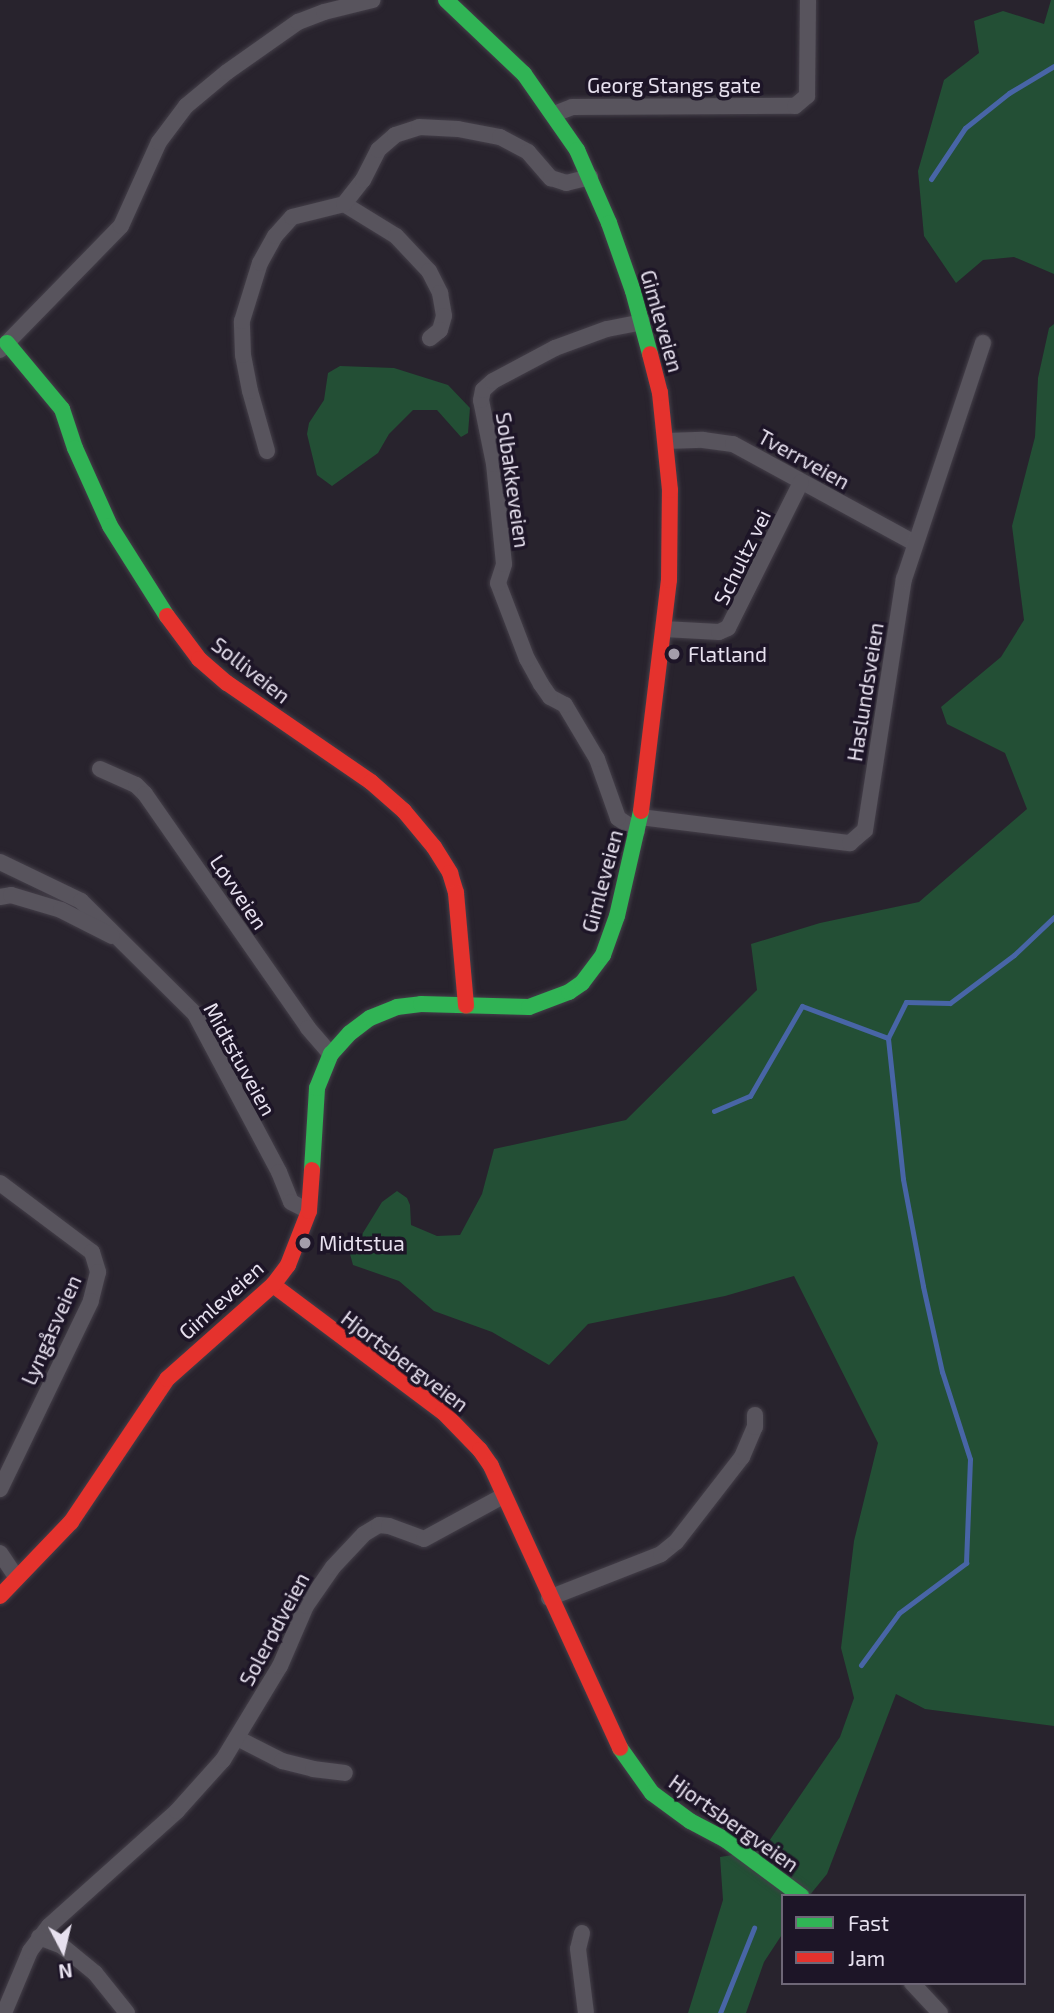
<!DOCTYPE html>
<meta charset="utf-8">
<style>
body{margin:0}
#map{position:relative;width:1054px;height:2013px;overflow:hidden;background:#28232d;font-family:"Exo 2",sans-serif}
div>[style]{position:absolute}
[style*='--x']{left:calc(var(--x)*1px);top:calc(var(--y)*1px);width:calc(var(--w)*1px);rotate:calc(var(--a)*1deg)}
.green>*{inset:0;background:#234f35}
.stream>*{height:5px;margin:-2.5px;padding:0 2.5px;transform-origin:2.5px;border-radius:2.5px;background:#4865a6}
.roads{filter:drop-shadow(0 0 2px #443f49) drop-shadow(0 0 2px #443f49)}
.street>*{height:16px;margin:-8px;padding:0 8px;transform-origin:8px;border-radius:8px;background:#58545d}
.fast>*{height:16px;margin:-8px;padding:0 8px;transform-origin:8px;border-radius:8px;background:#30b455}
.jam>*{height:16px;margin:-8px;padding:0 8px;transform-origin:8px;border-radius:8px;background:#e5322d}
.dots>*{width:19px;height:19px;translate:-50% -50%;box-sizing:border-box;border:4px solid #1d1527;border-radius:50%}
span{translate:-50% -50%;white-space:nowrap;text-align:center;line-height:1.15;-webkit-text-stroke:7px #1d1527;paint-order:stroke}
.street-label{font-size:21px;color:#e7e1ef}
.poi-label{font-size:21px;color:#e7e1ef}
.left{translate:0 -50%;text-align:left}
.legend{position:absolute;left:781px;top:1894px;width:245px;height:91px;box-sizing:border-box;background:#1d1527;border:2px solid #6e6777;margin:0;padding:9px 12px;list-style:none;font-size:21px;color:#e7e1ef}
.legend li{display:flex;align-items:center;gap:14px;height:35px}
.legend b{width:35px;border:2px solid #6e6777}
.north{position:absolute;left:28px;top:1915px;width:70px;height:70px;-webkit-text-stroke:5px #1d1527;paint-order:stroke;rotate:173deg;font-size:19px;font-weight:700;line-height:28px;text-align:center;color:#e7e1ef}
.north::after{content:'';display:block;margin:auto;width:24px;height:32px;background:#e7e1ef;clip-path:polygon(50% 0,100% 100%,50% 72%,0 100%)}
</style>
<div id="map">
<div class="green">
<div style="clip-path:polygon(1051px 0,1054px 0,1054px 274px,1014px 257px,983px 260px,956px 283px,924px 236px,918px 171px,944px 80px,979px 53px,974px 21px,1003px 11px,1044px 24px)"></div>
<div style="clip-path:polygon(1054px 324px,1054px 1726px,925px 1709px,896px 1694px,827px 1874px,809px 1896px,783px 1896px,783px 1933px,764px 1962px,746px 2013px,688px 2013px,723px 1900px,720px 1857px,763px 1850px,840px 1737px,854px 1698px,841px 1648px,854px 1541px,878px 1443px,794px 1276px,725px 1296px,588px 1324px,549px 1365px,492px 1332px,434px 1311px,399px 1281px,353px 1265px,350px 1254px,382px 1202px,397px 1191px,407px 1198px,410px 1205px,411px 1225px,437px 1236px,460px 1235px,482px 1194px,494px 1149px,626px 1120px,757px 990px,751px 944px,820px 923px,919px 902px,1027px 809px,1005px 753px,947px 724px,941px 707px,1001px 657px,1024px 620px,1012px 526px,1035px 437px,1038px 378px,1049px 328px)"></div>
<div style="clip-path:polygon(340px 366px,394px 368px,448px 385px,470px 408px,468px 433px,461px 437px,437px 410px,413px 410px,389px 434px,378px 453px,332px 486px,317px 475px,307px 434px,309px 423px,324px 400px,328px 373px)"></div>
</div>
<div class="stream">
<div style="--x:931;--y:179;--w:61;--a:-56.3"></div>
<div style="--x:965;--y:128;--w:56;--a:-38.5"></div>
<div style="--x:1009;--y:93;--w:52;--a:-31"></div>
<div style="--x:714;--y:1111;--w:39;--a:-23"></div>
<div style="--x:750;--y:1096;--w:104;--a:-60"></div>
<div style="--x:802;--y:1006;--w:92;--a:20.4"></div>
<div style="--x:888;--y:1038;--w:40;--a:-63.4"></div>
<div style="--x:906;--y:1002;--w:44;--a:1.3"></div>
<div style="--x:950;--y:1003;--w:80;--a:-36.9"></div>
<div style="--x:1014;--y:955;--w:55;--a:-43.5"></div>
<div style="--x:861;--y:1665;--w:64;--a:-53.8"></div>
<div style="--x:899;--y:1613;--w:84;--a:-36.7"></div>
<div style="--x:966;--y:1563;--w:104;--a:-87.8"></div>
<div style="--x:970;--y:1459;--w:91;--a:-107.8"></div>
<div style="--x:942;--y:1372;--w:88;--a:-102.5"></div>
<div style="--x:923;--y:1286;--w:109;--a:-100.6"></div>
<div style="--x:903;--y:1179;--w:142;--a:-96.1"></div>
<div style="--x:720;--y:2013;--w:92;--a:-68.2"></div>
</div>
<div class="roads">
<div class="street">
<div style="--x:554;--y:114;--w:19;--a:-21"></div>
<div style="--x:572;--y:107;--w:223;--a:-0.3"></div>
<div style="--x:795;--y:106;--w:16;--a:-40"></div>
<div style="--x:807;--y:96;--w:96;--a:-89.4"></div>
<div style="--x:344;--y:204;--w:61;--a:31.6"></div>
<div style="--x:396;--y:236;--w:48;--a:46.7"></div>
<div style="--x:429;--y:271;--w:25;--a:63"></div>
<div style="--x:440;--y:293;--w:23;--a:80"></div>
<div style="--x:444;--y:316;--w:15;--a:106"></div>
<div style="--x:440;--y:330;--w:13;--a:141"></div>
<div style="--x:0;--y:350;--w:173;--a:-45.7"></div>
<div style="--x:121;--y:226;--w:92;--a:-65.7"></div>
<div style="--x:159;--y:142;--w:45;--a:-53.1"></div>
<div style="--x:186;--y:106;--w:53;--a:-39.7"></div>
<div style="--x:227;--y:72;--w:87;--a:-35.2"></div>
<div style="--x:298;--y:22;--w:28;--a:-21"></div>
<div style="--x:324;--y:12;--w:50;--a:-13.8"></div>
<div style="--x:666;--y:441;--w:37;--a:-2"></div>
<div style="--x:703;--y:440;--w:30;--a:8"></div>
<div style="--x:733;--y:444;--w:205;--a:28.6"></div>
<div style="--x:267;--y:451;--w:62;--a:-105.8"></div>
<div style="--x:250;--y:391;--w:37;--a:-101"></div>
<div style="--x:243;--y:355;--w:34;--a:-92"></div>
<div style="--x:242;--y:321;--w:61;--a:-72.8"></div>
<div style="--x:260;--y:263;--w:31;--a:-61"></div>
<div style="--x:275;--y:236;--w:25;--a:-48"></div>
<div style="--x:292;--y:217;--w:54;--a:-14"></div>
<div style="--x:344;--y:204;--w:31;--a:-52"></div>
<div style="--x:363;--y:180;--w:34;--a:-63"></div>
<div style="--x:378;--y:150;--w:23;--a:-41"></div>
<div style="--x:395;--y:135;--w:25;--a:-18"></div>
<div style="--x:419;--y:127;--w:39;--a:3"></div>
<div style="--x:458;--y:129;--w:43;--a:10.8"></div>
<div style="--x:500;--y:137;--w:32;--a:28"></div>
<div style="--x:528;--y:152;--w:35;--a:49"></div>
<div style="--x:551;--y:178;--w:16;--a:18"></div>
<div style="--x:566;--y:183;--w:25;--a:-14"></div>
<div style="--x:664;--y:629;--w:55;--a:3.1"></div>
<div style="--x:719;--y:632;--w:10;--a:-24"></div>
<div style="--x:728;--y:628;--w:163;--a:-63.4"></div>
<div style="--x:100;--y:769;--w:39;--a:24"></div>
<div style="--x:136;--y:785;--w:13;--a:45"></div>
<div style="--x:145;--y:794;--w:285;--a:55.1"></div>
<div style="--x:308;--y:1028;--w:35;--a:49"></div>
<div style="--x:640;--y:817;--w:212;--a:7.1"></div>
<div style="--x:850;--y:843;--w:20;--a:-41"></div>
<div style="--x:865;--y:830;--w:254;--a:-81.2"></div>
<div style="--x:904;--y:579;--w:249;--a:-71.5"></div>
<div style="--x:637;--y:831;--w:23;--a:-146"></div>
<div style="--x:618;--y:818;--w:63;--a:-109.6"></div>
<div style="--x:597;--y:759;--w:63;--a:-120.7"></div>
<div style="--x:565;--y:705;--w:17;--a:-152"></div>
<div style="--x:550;--y:697;--w:16;--a:-125"></div>
<div style="--x:541;--y:684;--w:29;--a:-119"></div>
<div style="--x:527;--y:659;--w:81;--a:-110.9"></div>
<div style="--x:498;--y:583;--w:20;--a:-72"></div>
<div style="--x:504;--y:564;--w:100;--a:-95.7"></div>
<div style="--x:494;--y:464;--w:65;--a:-101.5"></div>
<div style="--x:481;--y:400;--w:10;--a:-79"></div>
<div style="--x:483;--y:390;--w:13;--a:-42"></div>
<div style="--x:493;--y:381;--w:70;--a:-28"></div>
<div style="--x:555;--y:348;--w:55;--a:-20.1"></div>
<div style="--x:607;--y:329;--w:36;--a:-11"></div>
<div style="--x:0;--y:862;--w:90;--a:25.7"></div>
<div style="--x:81;--y:901;--w:161;--a:44.7"></div>
<div style="--x:195;--y:1014;--w:179;--a:62"></div>
<div style="--x:279;--y:1172;--w:32;--a:68"></div>
<div style="--x:291;--y:1202;--w:20;--a:27"></div>
<div style="--x:0;--y:897;--w:11;--a:-10"></div>
<div style="--x:11;--y:895;--w:52;--a:16.7"></div>
<div style="--x:61;--y:910;--w:57;--a:27"></div>
<div style="--x:0;--y:1183;--w:115;--a:36.9"></div>
<div style="--x:92;--y:1252;--w:21;--a:73"></div>
<div style="--x:98;--y:1272;--w:30;--a:104"></div>
<div style="--x:91;--y:1301;--w:209;--a:115.8"></div>
<div style="--x:0;--y:1553;--w:30;--a:56"></div>
<div style="--x:549;--y:1598;--w:120;--a:-21.4"></div>
<div style="--x:661;--y:1554;--w:19;--a:-39"></div>
<div style="--x:676;--y:1542;--w:108;--a:-52.2"></div>
<div style="--x:742;--y:1457;--w:33;--a:-67"></div>
<div style="--x:755;--y:1427;--w:12;--a:-90"></div>
<div style="--x:237;--y:1738;--w:51;--a:27.1"></div>
<div style="--x:282;--y:1761;--w:32;--a:14"></div>
<div style="--x:313;--y:1769;--w:32;--a:7"></div>
<div style="--x:582;--y:1933;--w:16;--a:104"></div>
<div style="--x:578;--y:1949;--w:64;--a:82.9"></div>
<div style="--x:39;--y:1937;--w:25;--a:21"></div>
<div style="--x:62;--y:1946;--w:43;--a:39.3"></div>
<div style="--x:95;--y:1973;--w:51;--a:51.3"></div>
<div style="--x:912;--y:1983;--w:41;--a:47"></div>
<div style="--x:4;--y:2013;--w:67;--a:-67.2"></div>
<div style="--x:30;--y:1951;--w:31;--a:-53"></div>
<div style="--x:49;--y:1926;--w:172;--a:-41.9"></div>
<div style="--x:177;--y:1811;--w:69;--a:-48"></div>
<div style="--x:223;--y:1760;--w:110;--a:-58.8"></div>
<div style="--x:280;--y:1666;--w:65;--a:-66.6"></div>
<div style="--x:306;--y:1606;--w:47;--a:-55.3"></div>
<div style="--x:333;--y:1567;--w:45;--a:-46.8"></div>
<div style="--x:364;--y:1534;--w:17;--a:-31"></div>
<div style="--x:379;--y:1525;--w:10;--a:6"></div>
<div style="--x:389;--y:1526;--w:37;--a:20"></div>
<div style="--x:424;--y:1539;--w:90;--a:-28.6"></div>
</div>
<div class="fast">
<div style="--x:446;--y:0;--w:108;--a:43.5"></div>
<div style="--x:524;--y:74;--w:93;--a:55.1"></div>
<div style="--x:577;--y:150;--w:80;--a:66.3"></div>
<div style="--x:609;--y:223;--w:72;--a:70.6"></div>
<div style="--x:633;--y:291;--w:65;--a:74.9"></div>
<div style="--x:7;--y:343;--w:86;--a:50.2"></div>
<div style="--x:62;--y:409;--w:41;--a:71.6"></div>
<div style="--x:75;--y:448;--w:85;--a:65.8"></div>
<div style="--x:110;--y:526;--w:107;--a:57.7"></div>
<div style="--x:312;--y:1170;--w:82;--a:-86.5"></div>
<div style="--x:317;--y:1088;--w:37;--a:-68"></div>
<div style="--x:331;--y:1054;--w:28;--a:-48"></div>
<div style="--x:350;--y:1033;--w:25;--a:-37"></div>
<div style="--x:370;--y:1018;--w:29;--a:-22"></div>
<div style="--x:397;--y:1007;--w:24;--a:-7"></div>
<div style="--x:421;--y:1004;--w:108;--a:1.6"></div>
<div style="--x:529;--y:1007;--w:43;--a:-20.6"></div>
<div style="--x:569;--y:992;--w:16;--a:-35"></div>
<div style="--x:582;--y:983;--w:35;--a:-53"></div>
<div style="--x:603;--y:955;--w:41;--a:-70.3"></div>
<div style="--x:617;--y:916;--w:108;--a:-77.1"></div>
<div style="--x:620;--y:1748;--w:55;--a:54.6"></div>
<div style="--x:652;--y:1793;--w:47;--a:36.4"></div>
<div style="--x:690;--y:1821;--w:41;--a:27.8"></div>
<div style="--x:726;--y:1840;--w:94;--a:36.7"></div>
</div>
<div class="jam">
<div style="--x:167;--y:616;--w:54;--a:53.3"></div>
<div style="--x:199;--y:659;--w:37;--a:41"></div>
<div style="--x:227;--y:683;--w:175;--a:34.5"></div>
<div style="--x:371;--y:782;--w:44;--a:41.3"></div>
<div style="--x:404;--y:811;--w:47;--a:50.2"></div>
<div style="--x:434;--y:847;--w:31;--a:58"></div>
<div style="--x:450;--y:873;--w:21;--a:73"></div>
<div style="--x:456;--y:893;--w:113;--a:84.9"></div>
<div style="--x:641;--y:811;--w:233;--a:-83.1"></div>
<div style="--x:669;--y:580;--w:90;--a:-89.4"></div>
<div style="--x:670;--y:490;--w:98;--a:-95.9"></div>
<div style="--x:660;--y:393;--w:40;--a:-104.4"></div>
<div style="--x:273;--y:1285;--w:212;--a:36.8"></div>
<div style="--x:443;--y:1412;--w:53;--a:45.8"></div>
<div style="--x:480;--y:1450;--w:19;--a:55"></div>
<div style="--x:491;--y:1466;--w:310;--a:65.4"></div>
<div style="--x:0;--y:1596;--w:103;--a:-46.2"></div>
<div style="--x:71;--y:1522;--w:172;--a:-56.1"></div>
<div style="--x:167;--y:1379;--w:142;--a:-41.6"></div>
<div style="--x:273;--y:1285;--w:25;--a:-53"></div>
<div style="--x:288;--y:1265;--w:58;--a:-68.7"></div>
<div style="--x:309;--y:1211;--w:41;--a:-85.8"></div>
</div>
</div>
<div class="dots">
<div style="left:674px;top:654px;background:#a49eab"></div>
<div style="left:305px;top:1243px;background:#a49eab"></div>
</div>
<div class="street-label">
<span style="left:674px;top:85px">Georg Stangs gate</span>
<span style="left:662px;top:321px;rotate:74deg">Gimleveien</span>
<span style="left:804px;top:459px;rotate:29deg">Tverrveien</span>
<span style="left:513px;top:480px;rotate:82deg">Solbakkeveien</span>
<span style="left:742px;top:557px;rotate:-64deg">Schultz vei</span>
<span style="left:251px;top:670px;rotate:38deg">Solliveien</span>
<span style="left:865px;top:692px;rotate:-81deg">Haslundsveien</span>
<span style="left:602px;top:881px;rotate:-75deg">Gimleveien</span>
<span style="left:239px;top:892px;rotate:56deg">Løvveien</span>
<span style="left:240px;top:1059px;rotate:61deg">Midtstuveien</span>
<span style="left:221px;top:1300px;rotate:-42deg">Gimleveien</span>
<span style="left:51px;top:1330px;rotate:-66deg">Lyngåsveien</span>
<span style="left:405px;top:1361px;rotate:37deg">Hjortsbergveien</span>
<span style="left:274px;top:1629px;rotate:-62deg">Solerødveien</span>
<span style="left:734px;top:1823px;rotate:35deg">Hjortsbergveien</span>
</div>
<div class="poi-label">
<span class="left" style="left:688px;top:654px">Flatland</span>
<span class="left" style="left:319px;top:1243px">Midtstua</span>
</div>
<ul class="legend">
<li><b style="height:9px;background:#30b455"></b>Fast</li>
<li><b style="height:9px;background:#e5322d"></b>Jam</li>
</ul>
<div class="north">N</div>
</div>
